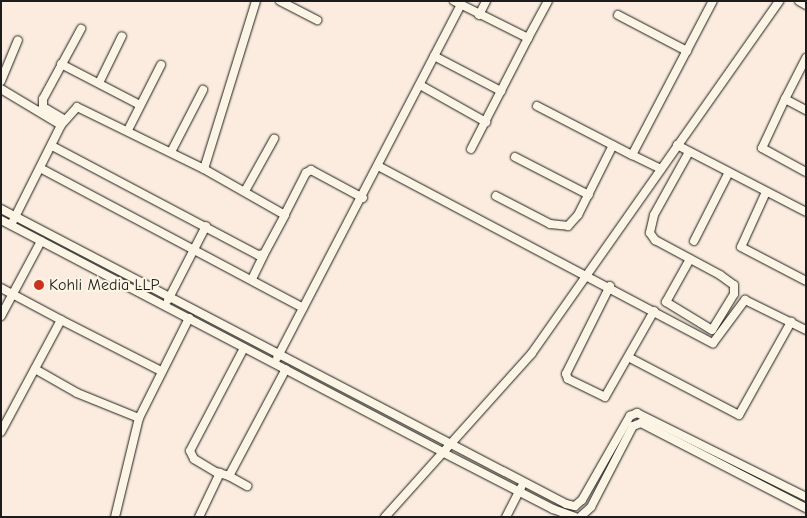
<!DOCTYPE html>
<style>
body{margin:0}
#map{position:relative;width:807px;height:518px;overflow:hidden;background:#fbecdf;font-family:"Comic Neue",sans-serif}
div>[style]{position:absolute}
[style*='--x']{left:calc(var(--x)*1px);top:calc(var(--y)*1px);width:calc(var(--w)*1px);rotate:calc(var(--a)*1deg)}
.roads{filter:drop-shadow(0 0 1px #1c1c1c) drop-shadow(0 0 1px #1c1c1c)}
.minor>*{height:8px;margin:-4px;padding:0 4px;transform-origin:4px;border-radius:4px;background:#fcf5e5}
.dots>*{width:14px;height:14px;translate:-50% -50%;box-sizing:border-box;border:2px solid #fcf5e5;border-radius:50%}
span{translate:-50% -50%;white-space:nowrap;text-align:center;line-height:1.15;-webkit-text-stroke:4px #fcf5e5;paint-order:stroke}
.poi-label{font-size:16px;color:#1c1c1c}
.left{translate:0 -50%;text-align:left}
.frame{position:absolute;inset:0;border:2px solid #1c1c1c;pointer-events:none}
</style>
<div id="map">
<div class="roads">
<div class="minor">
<div style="--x:280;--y:1;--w:42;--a:27.2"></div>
<div style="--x:454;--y:1;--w:83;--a:26.6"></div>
<div style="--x:528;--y:38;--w:42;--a:-61.6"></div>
<div style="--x:799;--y:1;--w:8;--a:30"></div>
<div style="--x:479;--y:15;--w:16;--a:-63"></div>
<div style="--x:618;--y:15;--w:78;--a:27.6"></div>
<div style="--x:434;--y:56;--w:76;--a:27.6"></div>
<div style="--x:806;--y:58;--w:46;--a:117.1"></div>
<div style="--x:785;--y:99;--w:24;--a:28"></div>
<div style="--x:61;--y:64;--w:89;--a:27.4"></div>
<div style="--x:1;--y:81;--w:44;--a:-67.5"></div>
<div style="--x:99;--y:83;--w:52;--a:-63.9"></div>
<div style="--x:420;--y:85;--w:76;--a:29.3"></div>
<div style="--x:1;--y:89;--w:70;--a:31"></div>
<div style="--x:785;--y:99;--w:54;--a:115.1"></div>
<div style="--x:762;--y:148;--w:50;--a:28.6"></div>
<div style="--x:537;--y:106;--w:107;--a:27.3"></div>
<div style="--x:65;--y:120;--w:26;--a:-149"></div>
<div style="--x:43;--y:107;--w:8;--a:-90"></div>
<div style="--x:43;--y:99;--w:80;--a:-61.5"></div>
<div style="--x:128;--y:130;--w:73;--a:-63.1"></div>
<div style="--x:677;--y:145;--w:145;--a:27.4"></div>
<div style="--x:471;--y:149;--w:125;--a:-62.8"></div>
<div style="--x:171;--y:152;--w:70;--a:-62.7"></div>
<div style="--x:689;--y:152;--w:72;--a:119.1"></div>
<div style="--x:654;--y:215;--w:18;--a:103"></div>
<div style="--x:650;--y:233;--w:9;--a:54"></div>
<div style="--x:655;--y:240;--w:74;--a:28.3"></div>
<div style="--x:720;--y:275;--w:17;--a:36"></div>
<div style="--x:734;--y:285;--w:9;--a:90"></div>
<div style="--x:734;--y:294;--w:42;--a:121.4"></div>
<div style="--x:712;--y:330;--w:54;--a:-148.7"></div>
<div style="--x:666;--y:302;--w:49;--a:-60.8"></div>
<div style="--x:515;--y:157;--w:83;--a:27.2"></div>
<div style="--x:378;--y:166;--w:379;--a:27.9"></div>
<div style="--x:713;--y:343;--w:54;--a:-53.3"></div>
<div style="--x:745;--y:300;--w:68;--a:26.2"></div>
<div style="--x:40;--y:168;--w:298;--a:28"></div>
<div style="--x:204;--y:169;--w:176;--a:-72.8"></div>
<div style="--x:661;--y:169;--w:32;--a:-154"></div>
<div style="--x:632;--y:155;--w:174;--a:-62.3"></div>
<div style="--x:245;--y:191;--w:60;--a:-60.9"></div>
<div style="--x:766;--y:192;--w:60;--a:114.4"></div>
<div style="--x:741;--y:247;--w:73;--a:27.6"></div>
<div style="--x:496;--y:196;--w:61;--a:27.4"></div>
<div style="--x:550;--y:224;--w:18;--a:6"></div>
<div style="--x:568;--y:226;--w:15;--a:-48"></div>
<div style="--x:578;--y:215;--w:78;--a:-63.4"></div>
<div style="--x:1;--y:209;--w:637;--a:27.57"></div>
<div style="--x:566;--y:504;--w:9;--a:13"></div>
<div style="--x:575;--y:506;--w:9;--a:-41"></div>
<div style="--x:582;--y:500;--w:97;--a:-60.3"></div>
<div style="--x:630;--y:416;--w:8;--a:-23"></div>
<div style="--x:637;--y:413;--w:189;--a:26.4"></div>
<div style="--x:285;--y:214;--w:46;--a:-62.9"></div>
<div style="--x:306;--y:173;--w:6;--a:-31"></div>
<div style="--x:311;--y:170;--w:59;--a:28.3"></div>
<div style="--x:1;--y:220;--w:498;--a:27.7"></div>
<div style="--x:442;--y:452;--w:125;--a:27.2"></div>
<div style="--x:553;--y:509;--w:23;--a:20"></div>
<div style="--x:11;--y:225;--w:112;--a:-63.4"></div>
<div style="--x:61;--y:125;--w:24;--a:-48"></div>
<div style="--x:77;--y:107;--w:141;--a:26"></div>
<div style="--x:204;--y:169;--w:93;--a:29.6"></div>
<div style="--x:285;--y:215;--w:44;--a:118.3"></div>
<div style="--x:264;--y:254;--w:6;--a:171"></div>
<div style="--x:258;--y:255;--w:233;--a:-152.1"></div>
<div style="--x:694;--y:241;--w:77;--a:-63.1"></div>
<div style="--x:252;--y:279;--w:25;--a:-64"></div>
<div style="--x:610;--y:286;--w:98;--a:116.6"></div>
<div style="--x:566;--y:374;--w:5;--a:68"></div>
<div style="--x:568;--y:379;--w:41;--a:25.9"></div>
<div style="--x:605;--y:397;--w:99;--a:-60.3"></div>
<div style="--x:1;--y:288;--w:68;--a:28.1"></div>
<div style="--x:61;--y:320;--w:127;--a:118.2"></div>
<div style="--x:168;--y:300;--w:83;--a:-62.8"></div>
<div style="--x:1;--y:316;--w:85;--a:-61.9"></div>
<div style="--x:61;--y:320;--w:112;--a:27"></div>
<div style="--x:244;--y:348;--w:116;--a:117.7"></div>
<div style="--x:190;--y:451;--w:9;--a:63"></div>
<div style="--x:194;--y:459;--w:26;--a:31"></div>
<div style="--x:216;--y:472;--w:14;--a:17"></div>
<div style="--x:229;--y:476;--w:121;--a:-62"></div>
<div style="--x:277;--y:358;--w:398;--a:-62.5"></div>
<div style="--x:630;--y:358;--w:123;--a:27.6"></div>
<div style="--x:739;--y:415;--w:107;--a:-60.8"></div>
<div style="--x:35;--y:369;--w:48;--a:29.7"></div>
<div style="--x:77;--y:393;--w:67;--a:22"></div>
<div style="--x:229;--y:476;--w:21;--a:29"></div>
<div style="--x:115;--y:517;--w:102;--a:-76.4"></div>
<div style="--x:139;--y:418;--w:112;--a:-63.4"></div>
<div style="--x:199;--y:517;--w:49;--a:-64.5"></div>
<div style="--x:385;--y:517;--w:220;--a:-48.1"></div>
<div style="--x:532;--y:353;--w:430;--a:-54.9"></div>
<div style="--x:506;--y:517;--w:34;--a:-63"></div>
<div style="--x:580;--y:517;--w:15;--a:-42"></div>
<div style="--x:591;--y:507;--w:91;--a:-62.6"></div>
<div style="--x:633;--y:426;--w:9;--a:-21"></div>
<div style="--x:641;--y:423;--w:186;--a:27.3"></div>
</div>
</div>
<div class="dots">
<div style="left:39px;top:285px;background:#c8321e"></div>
</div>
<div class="poi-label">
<span class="left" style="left:49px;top:285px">Kohli Media LLP</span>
</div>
<div class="frame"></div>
</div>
